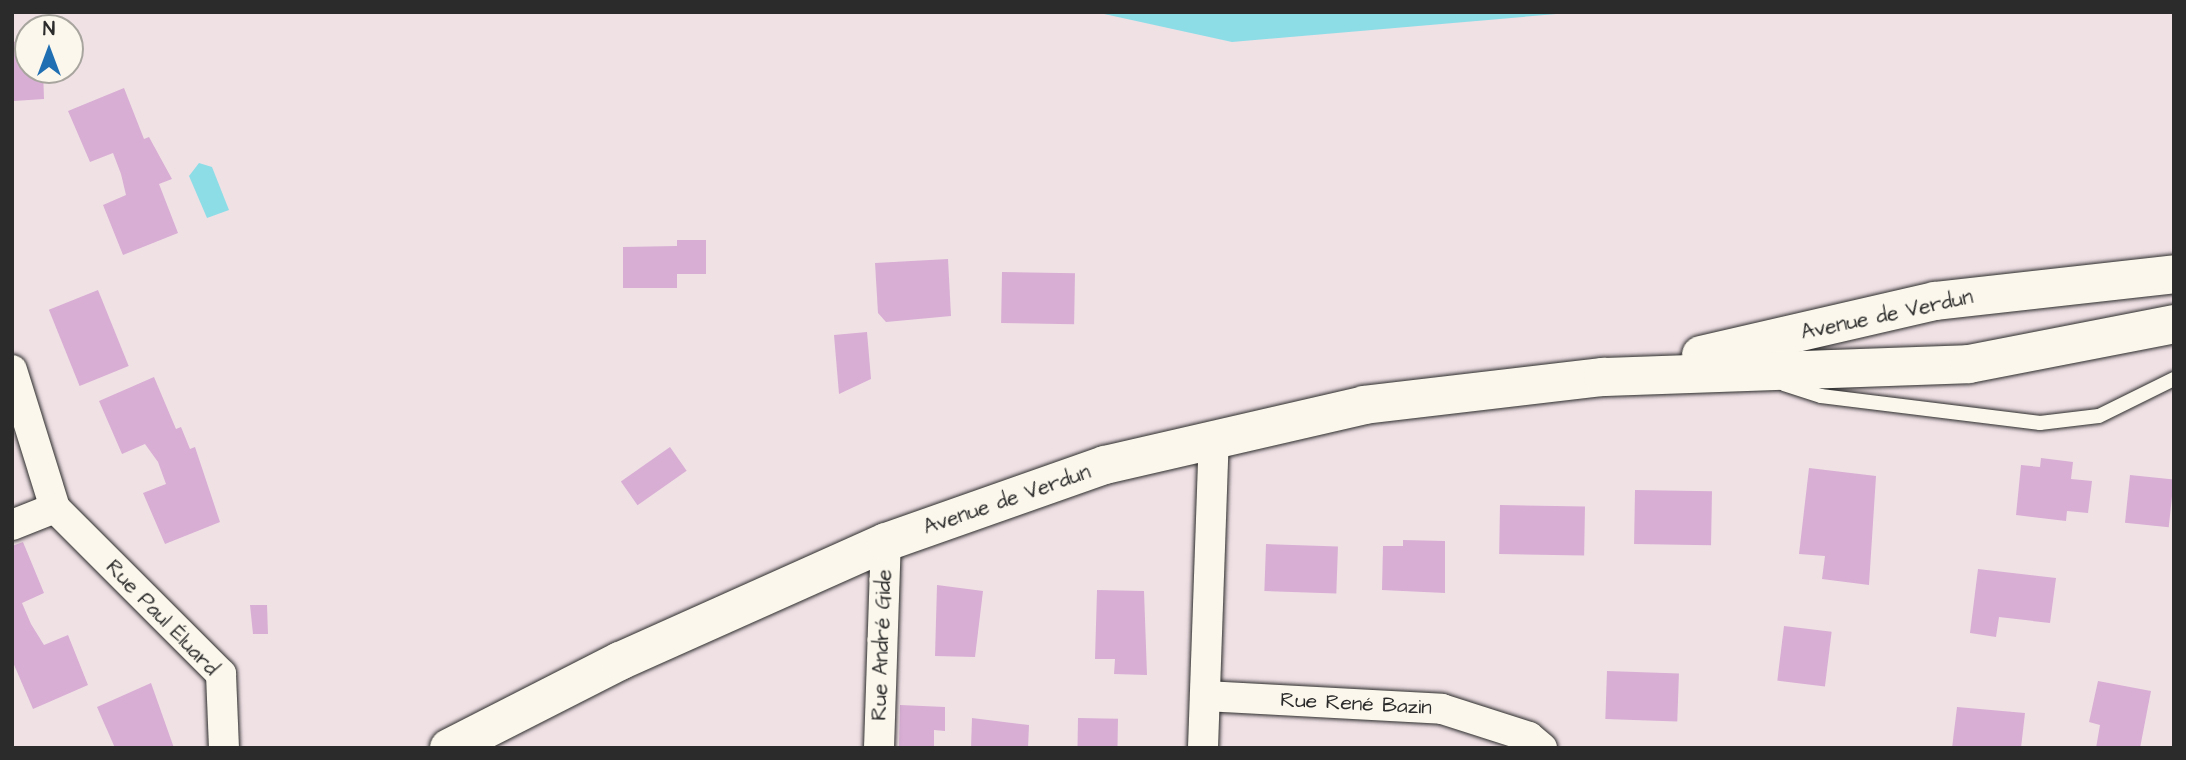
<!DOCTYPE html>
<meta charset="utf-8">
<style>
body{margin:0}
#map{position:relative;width:2186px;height:760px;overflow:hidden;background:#f0e1e5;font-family:"Architects Daughter",sans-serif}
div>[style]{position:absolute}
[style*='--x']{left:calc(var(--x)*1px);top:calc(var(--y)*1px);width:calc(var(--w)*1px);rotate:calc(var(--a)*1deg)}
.water>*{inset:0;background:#8ddde7}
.building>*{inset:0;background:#d8aed4;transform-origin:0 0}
.roads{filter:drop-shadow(0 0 2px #2b2b2b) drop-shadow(0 0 2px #2b2b2b)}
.service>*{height:14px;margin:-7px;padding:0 7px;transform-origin:7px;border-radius:7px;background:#fbf7ec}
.minor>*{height:30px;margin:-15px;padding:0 15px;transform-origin:15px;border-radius:15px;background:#fbf7ec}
.secondary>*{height:38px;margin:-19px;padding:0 19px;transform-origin:19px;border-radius:19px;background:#fbf7ec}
span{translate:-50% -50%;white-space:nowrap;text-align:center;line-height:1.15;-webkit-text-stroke:6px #fbf7ec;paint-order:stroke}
.street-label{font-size:21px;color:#2b2b2b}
.frame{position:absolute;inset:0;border:14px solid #2b2b2b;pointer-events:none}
.north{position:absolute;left:14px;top:14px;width:70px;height:70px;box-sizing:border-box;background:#fbf7ec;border:2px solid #a8a59f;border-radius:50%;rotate:0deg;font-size:19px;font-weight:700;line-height:28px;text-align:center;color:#2b2b2b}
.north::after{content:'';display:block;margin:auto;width:24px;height:32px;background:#1f6fb2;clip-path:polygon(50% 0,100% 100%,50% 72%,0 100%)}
</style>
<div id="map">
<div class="water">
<div style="clip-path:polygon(1095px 12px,1580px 12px,1232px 42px)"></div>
<div style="clip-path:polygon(199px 163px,212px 167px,229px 210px,207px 218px,189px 176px)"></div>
</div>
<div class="building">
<div style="clip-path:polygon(28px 41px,28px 70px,43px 70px,44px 99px,14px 101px,12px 42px)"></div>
<div style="clip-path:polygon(124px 88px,144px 139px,149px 137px,172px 179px,159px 184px,178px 233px,123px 255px,103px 205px,126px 195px,121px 174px,113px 153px,90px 162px,68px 111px)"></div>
<div style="clip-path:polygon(677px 240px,706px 240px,706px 274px,677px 274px,677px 288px,623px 288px,623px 247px,677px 246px)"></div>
<div style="clip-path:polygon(948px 259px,951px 316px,886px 322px,878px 313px,875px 263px)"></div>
<div style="left:1002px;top:272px;width:73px;height:51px;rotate:1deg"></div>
<div style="left:98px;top:290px;width:82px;height:53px;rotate:68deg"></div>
<div style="clip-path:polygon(867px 332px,871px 379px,839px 394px,834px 335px)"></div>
<div style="clip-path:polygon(154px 377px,176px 429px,181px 427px,190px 449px,195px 447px,220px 522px,165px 544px,143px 493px,166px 484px,158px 462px,145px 444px,122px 454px,99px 401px)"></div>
<div style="left:670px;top:447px;width:29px;height:60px;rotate:55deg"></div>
<div style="clip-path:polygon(2041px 458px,2073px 462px,2071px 479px,2092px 481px,2088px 513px,2067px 511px,2066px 521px,2016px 515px,2021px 465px,2040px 467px)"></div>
<div style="clip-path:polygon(1809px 468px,1876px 476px,1869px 585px,1822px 579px,1825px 556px,1799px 554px)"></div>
<div style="left:2130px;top:475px;width:44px;height:48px;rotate:6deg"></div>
<div style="left:1635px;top:490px;width:77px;height:54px;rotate:1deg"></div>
<div style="left:1500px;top:505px;width:85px;height:49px;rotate:1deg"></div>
<div style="clip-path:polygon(1403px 540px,1445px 541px,1445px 593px,1382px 590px,1383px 546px,1403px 546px)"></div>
<div style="clip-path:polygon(23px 542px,44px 593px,22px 603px,31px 624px,44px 645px,68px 635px,88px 685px,33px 709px,12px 660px,12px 546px)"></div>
<div style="left:1266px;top:544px;width:72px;height:47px;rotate:2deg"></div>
<div style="clip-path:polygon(1978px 569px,2056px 578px,2050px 623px,1999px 617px,1996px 637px,1970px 633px)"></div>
<div style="clip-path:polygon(937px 585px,983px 591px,975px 657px,935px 656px)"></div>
<div style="clip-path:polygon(1097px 590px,1144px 591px,1147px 675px,1114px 674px,1115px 659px,1095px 659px)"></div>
<div style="clip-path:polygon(250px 605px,267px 605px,268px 634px,253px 634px)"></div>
<div style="left:1784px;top:626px;width:48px;height:55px;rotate:7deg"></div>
<div style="left:1607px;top:671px;width:72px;height:48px;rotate:2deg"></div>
<div style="clip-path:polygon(2098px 681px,2151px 691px,2140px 748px,2096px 748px,2100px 725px,2089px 722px)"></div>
<div style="clip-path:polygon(151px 683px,174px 748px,115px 748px,97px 707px)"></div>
<div style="clip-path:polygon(900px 705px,945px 707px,945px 731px,934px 730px,934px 748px,899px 748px)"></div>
<div style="clip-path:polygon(1957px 707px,2025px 713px,2021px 748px,1952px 748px)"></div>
<div style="clip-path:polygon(972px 718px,1029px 725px,1028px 748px,971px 748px)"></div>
<div style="left:1078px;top:718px;width:40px;height:30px;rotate:1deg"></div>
</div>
<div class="roads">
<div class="service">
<div style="--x:1784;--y:384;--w:39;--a:18"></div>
<div style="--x:1821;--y:396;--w:221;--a:7"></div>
<div style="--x:2040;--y:423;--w:59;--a:-6.8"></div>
<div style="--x:2099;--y:416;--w:84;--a:-26.3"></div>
</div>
<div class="minor">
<div style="--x:12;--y:370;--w:145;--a:72.7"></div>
<div style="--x:55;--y:508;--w:235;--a:45"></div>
<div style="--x:221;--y:674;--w:74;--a:87.7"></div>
<div style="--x:12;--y:525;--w:46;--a:-21.6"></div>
<div style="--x:1205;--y:696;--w:237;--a:3.1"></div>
<div style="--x:1442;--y:709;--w:91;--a:17.8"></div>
<div style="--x:1529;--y:737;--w:17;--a:40"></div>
<div style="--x:879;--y:748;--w:206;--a:-88.1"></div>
<div style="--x:1203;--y:748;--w:309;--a:-88"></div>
</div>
<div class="secondary">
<div style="--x:1701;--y:355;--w:240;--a:-13"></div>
<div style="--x:1935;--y:301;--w:241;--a:-6.4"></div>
<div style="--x:449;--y:748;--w:192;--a:-27"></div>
<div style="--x:620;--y:661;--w:291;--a:-24.1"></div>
<div style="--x:886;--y:542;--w:232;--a:-19.4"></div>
<div style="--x:1105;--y:465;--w:266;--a:-13"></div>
<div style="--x:1364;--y:405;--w:241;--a:-6.7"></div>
<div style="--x:1603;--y:377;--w:366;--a:-2"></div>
<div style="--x:1969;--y:364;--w:209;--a:-11"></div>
</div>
</div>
<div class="street-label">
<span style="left:1887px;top:315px;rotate:-12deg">Avenue de Verdun</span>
<span style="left:1007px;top:500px;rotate:-19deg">Avenue de Verdun</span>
<span style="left:162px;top:618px;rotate:46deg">Rue Paul Éluard</span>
<span style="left:882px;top:645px;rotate:-88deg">Rue André Gide</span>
<span style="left:1356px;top:704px;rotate:3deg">Rue René Bazin</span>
</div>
<div class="frame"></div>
<div class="north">N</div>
</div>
